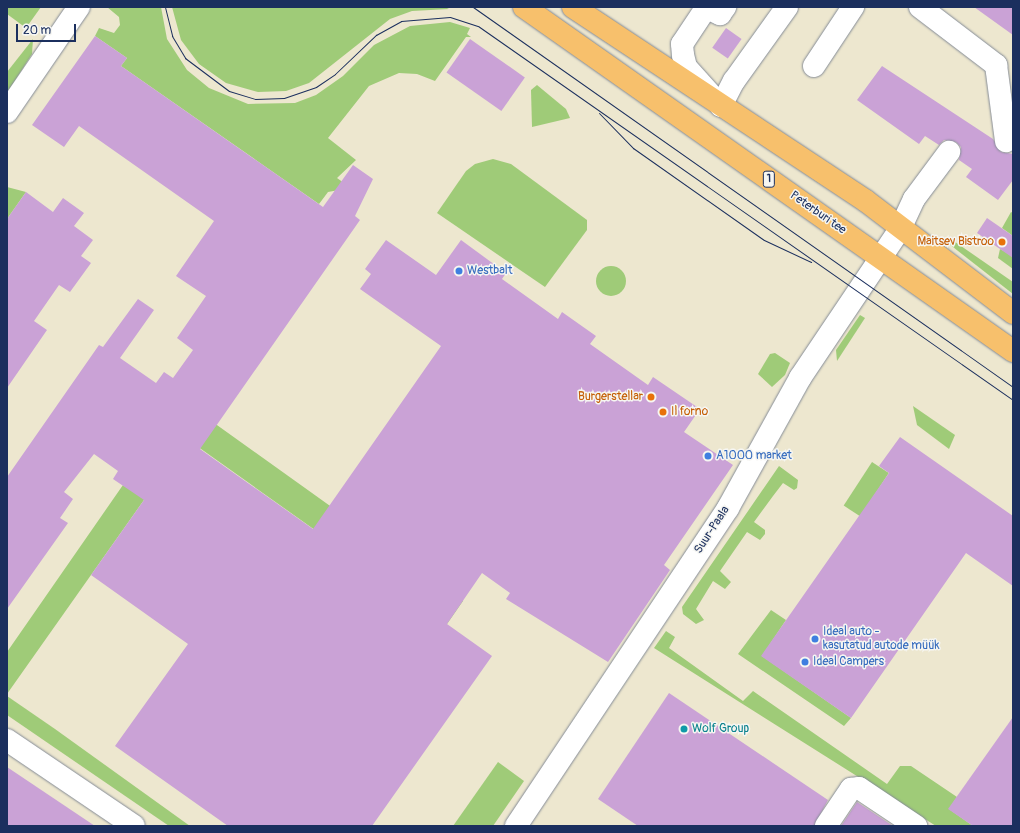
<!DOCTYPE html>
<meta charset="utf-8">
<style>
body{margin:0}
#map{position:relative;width:1020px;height:833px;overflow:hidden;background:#ede7cf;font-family:Pangolin,sans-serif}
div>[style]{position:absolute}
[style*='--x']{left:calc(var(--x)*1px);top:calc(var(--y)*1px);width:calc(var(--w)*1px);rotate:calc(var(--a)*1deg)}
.green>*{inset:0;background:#9fcb78;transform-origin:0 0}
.round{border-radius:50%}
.building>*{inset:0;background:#caa2d6;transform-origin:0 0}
.roads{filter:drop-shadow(0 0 1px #848b96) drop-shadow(0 0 1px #848b96)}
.minor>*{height:22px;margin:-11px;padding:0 11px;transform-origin:11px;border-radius:11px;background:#fff}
.highway>*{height:22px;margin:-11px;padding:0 11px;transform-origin:11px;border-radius:11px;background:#f7c06c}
.tram>*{height:1px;margin:-0.5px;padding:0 0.5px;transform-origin:0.5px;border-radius:0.5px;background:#1b2f5e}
.dots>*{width:11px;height:11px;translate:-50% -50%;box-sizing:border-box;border:2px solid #f6f6f2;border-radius:50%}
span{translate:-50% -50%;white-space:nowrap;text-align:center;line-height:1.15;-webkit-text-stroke:3px #f6f6f2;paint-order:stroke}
.shield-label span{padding:1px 3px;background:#f6f6f2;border:1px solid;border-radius:3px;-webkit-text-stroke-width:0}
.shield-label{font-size:11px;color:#1b2f5e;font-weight:700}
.street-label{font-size:12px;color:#1b2f5e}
.food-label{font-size:12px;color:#c56008}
.right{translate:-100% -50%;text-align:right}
.left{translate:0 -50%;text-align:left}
.shop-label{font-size:12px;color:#366cbe}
.culture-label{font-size:12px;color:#0d838f}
.frame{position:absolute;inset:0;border:8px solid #1b2f5e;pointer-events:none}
.scale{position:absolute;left:16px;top:24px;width:60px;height:18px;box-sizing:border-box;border:2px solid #1b2f5e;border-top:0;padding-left:5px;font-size:12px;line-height:14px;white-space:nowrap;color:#1b2f5e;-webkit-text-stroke:3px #f6f6f2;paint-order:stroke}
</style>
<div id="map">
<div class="green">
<div style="clip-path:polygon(7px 7px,41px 7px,26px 28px,7px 14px)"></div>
<div style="clip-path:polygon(107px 7px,161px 7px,167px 39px,187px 70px,209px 88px,248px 104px,295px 103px,316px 95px,343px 76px,374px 45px,410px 26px,450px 22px,470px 28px,467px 34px,471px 37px,466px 37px,435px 81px,417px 74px,399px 73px,369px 86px,328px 138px,356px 160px,337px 178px,344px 183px,339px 190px,328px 192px,319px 204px,121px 66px,127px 58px,95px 36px,99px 28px,114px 33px,120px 25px,119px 17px)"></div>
<div style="clip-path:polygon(172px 7px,445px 7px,449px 9px,412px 11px,390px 19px,309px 83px,286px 91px,258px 92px,226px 83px,199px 64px,181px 40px)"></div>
<div style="clip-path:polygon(33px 39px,32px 54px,7px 93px,7px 72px)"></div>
<div style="clip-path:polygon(537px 85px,566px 109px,570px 118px,532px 127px,531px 90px)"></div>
<div style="clip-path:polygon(493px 159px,511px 164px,587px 220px,587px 230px,545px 287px,437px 213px,466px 171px,475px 164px)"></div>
<div style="clip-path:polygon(7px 187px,26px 192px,7px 219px)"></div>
<div style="clip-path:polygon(1011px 212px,1013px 213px,1013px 236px,1002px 228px)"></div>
<div style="clip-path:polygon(948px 237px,1013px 282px,1013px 294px,944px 240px)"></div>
<div style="clip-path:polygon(1000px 249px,1013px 256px,1013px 269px,998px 258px)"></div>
<div class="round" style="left:596px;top:266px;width:30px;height:30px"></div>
<div style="clip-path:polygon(860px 315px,865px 318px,837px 361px,836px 350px)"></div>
<div style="clip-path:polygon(775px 353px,790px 363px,785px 375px,772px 387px,758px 374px,770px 354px)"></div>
<div style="clip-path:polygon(182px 400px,463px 601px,447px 624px,187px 439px,7px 694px,7px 652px)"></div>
<div style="clip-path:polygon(913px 406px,955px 435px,949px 449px,917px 425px)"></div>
<div style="left:872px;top:462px;width:20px;height:52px;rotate:33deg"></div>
<div style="clip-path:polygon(779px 466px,798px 480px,797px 488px,794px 490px,783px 483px,773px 496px,754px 522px,765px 530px,765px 534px,760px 540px,747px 532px,720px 571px,731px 582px,725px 589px,713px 581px,696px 609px,704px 620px,696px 624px,683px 614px,682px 607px)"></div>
<div style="clip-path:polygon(771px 610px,786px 620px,762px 656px,851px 718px,844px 726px,738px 654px)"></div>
<div style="clip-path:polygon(666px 631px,675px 637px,669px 648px,743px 701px,753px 691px,887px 784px,900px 766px,911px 766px,957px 797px,949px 809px,973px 826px,936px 826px,654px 648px)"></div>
<div style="clip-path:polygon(7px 696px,55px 729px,190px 826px,169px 826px,7px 715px)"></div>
<div style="clip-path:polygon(498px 762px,524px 781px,493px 826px,453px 826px)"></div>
</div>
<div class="building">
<div style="clip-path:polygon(974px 7px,1013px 7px,1013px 35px)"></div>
<div style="left:726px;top:28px;width:19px;height:24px;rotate:35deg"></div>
<div style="clip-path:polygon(95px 36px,127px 58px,121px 66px,323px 207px,353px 165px,373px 179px,355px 216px,360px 220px,200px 449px,313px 529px,441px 346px,360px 289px,371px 274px,365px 269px,386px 240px,436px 275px,461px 240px,506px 273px,502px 279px,558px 319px,562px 312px,596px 336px,590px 344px,648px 385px,653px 377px,700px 409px,684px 432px,733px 465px,664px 565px,670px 570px,608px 662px,506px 599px,510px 593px,482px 573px,447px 624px,492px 656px,372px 826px,228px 826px,115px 746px,188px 644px,91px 575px,144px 500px,113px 479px,118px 471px,94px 454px,64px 492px,73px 499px,60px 518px,68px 523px,7px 609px,7px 477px,99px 345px,103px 347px,138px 299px,154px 310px,120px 358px,156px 383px,164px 372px,173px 378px,193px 350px,177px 338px,206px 296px,176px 276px,214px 221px,79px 126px,64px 147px,32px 125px)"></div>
<div style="left:470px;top:39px;width:67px;height:41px;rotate:35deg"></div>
<div style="clip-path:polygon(882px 66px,993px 139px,1001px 152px,1013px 154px,1013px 180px,998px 200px,966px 177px,972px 169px,959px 160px,961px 147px,956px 142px,944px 140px,939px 145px,925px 136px,919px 144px,857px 100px)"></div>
<div style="clip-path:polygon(26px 192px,53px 212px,63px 198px,84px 213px,74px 226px,93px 240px,81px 256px,91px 263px,70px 292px,59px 285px,34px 321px,47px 330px,7px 388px,7px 219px)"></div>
<div style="clip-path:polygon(987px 218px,1013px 236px,1013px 258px,977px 233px)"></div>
<div style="clip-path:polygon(900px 437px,1013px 516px,1013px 586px,966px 553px,851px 718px,761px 656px,889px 473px,879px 466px)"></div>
<div style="clip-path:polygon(669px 693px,828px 800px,814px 826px,638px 826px,598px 799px)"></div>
<div style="clip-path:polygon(1013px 717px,1013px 826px,973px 826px,948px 809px)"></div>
<div style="clip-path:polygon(7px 767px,95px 826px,7px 826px)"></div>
<div style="clip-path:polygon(857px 802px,893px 826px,841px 826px)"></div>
</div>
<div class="roads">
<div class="minor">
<div style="--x:705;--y:7;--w:17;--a:25"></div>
<div style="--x:720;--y:14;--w:9;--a:-54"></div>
<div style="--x:920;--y:7;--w:96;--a:37.3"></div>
<div style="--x:996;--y:65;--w:77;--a:82.5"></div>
<div style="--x:706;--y:8;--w:43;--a:123.7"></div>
<div style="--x:682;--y:44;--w:11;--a:85"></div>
<div style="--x:683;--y:55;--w:12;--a:76"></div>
<div style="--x:686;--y:67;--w:52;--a:48.1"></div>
<div style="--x:721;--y:106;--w:28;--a:-63"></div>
<div style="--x:734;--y:81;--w:91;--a:-54.4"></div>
<div style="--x:814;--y:66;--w:71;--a:-56.5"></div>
<div style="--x:7;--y:112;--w:127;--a:-55.6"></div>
<div style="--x:7;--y:740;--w:153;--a:34.1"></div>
<div style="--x:516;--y:826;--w:382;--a:-56.3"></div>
<div style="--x:728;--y:508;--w:149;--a:-61"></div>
<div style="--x:800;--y:378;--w:179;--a:-56.1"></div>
<div style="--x:900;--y:229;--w:33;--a:-65"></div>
<div style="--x:914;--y:199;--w:59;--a:-53.3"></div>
<div style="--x:826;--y:826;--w:45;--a:-56"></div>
<div style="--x:851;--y:789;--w:8;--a:-7"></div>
<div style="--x:859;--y:788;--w:69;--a:33.7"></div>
</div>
<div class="highway">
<div style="--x:524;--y:7;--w:598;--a:35.13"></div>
<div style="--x:573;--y:7;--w:351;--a:33.5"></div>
<div style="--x:866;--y:201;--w:185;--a:37.3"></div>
</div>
</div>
<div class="tram">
<div style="--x:165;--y:7;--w:30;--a:76"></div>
<div style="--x:172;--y:36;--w:26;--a:59"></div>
<div style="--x:185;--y:58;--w:55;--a:36.9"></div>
<div style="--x:229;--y:91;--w:27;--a:17"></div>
<div style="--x:255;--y:99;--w:29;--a:-2"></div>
<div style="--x:284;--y:98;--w:34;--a:-19"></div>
<div style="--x:316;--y:87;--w:23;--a:-34"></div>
<div style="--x:335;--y:74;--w:57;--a:-43.6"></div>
<div style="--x:376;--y:35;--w:29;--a:-29"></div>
<div style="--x:401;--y:21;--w:49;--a:-4.7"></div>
<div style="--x:450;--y:17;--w:29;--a:18"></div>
<div style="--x:478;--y:26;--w:653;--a:34.96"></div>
<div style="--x:473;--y:7;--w:660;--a:35.13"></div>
<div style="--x:599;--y:113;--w:49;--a:45.8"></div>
<div style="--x:633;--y:148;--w:160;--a:35.1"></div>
<div style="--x:764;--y:240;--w:52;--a:25.1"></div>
</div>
<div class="dots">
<div style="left:1002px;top:242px;background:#e8710a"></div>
<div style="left:459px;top:271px;background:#3f7fe0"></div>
<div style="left:651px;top:397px;background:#e8710a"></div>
<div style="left:663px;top:412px;background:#e8710a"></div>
<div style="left:708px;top:456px;background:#3f7fe0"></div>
<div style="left:815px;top:639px;background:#3f7fe0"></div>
<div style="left:805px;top:662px;background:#3f7fe0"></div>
<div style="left:684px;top:729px;background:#0f9aa8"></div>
</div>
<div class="shield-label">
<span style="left:769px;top:179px">1</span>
</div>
<div class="street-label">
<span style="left:818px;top:213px;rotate:35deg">Peterburi tee</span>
<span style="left:712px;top:530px;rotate:-57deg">Suur-Paala</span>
</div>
<div class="food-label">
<span class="right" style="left:994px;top:242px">Maitsev Bistroo</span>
<span class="right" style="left:643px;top:397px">Burgerstellar</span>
<span class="left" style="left:671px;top:412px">Il forno</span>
</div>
<div class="shop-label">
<span class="left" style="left:467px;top:271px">Westbalt</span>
<span class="left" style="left:716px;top:456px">A1000 market</span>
<span class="left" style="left:823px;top:639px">Ideal auto -<br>kasutatud autode müük</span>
<span class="left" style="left:813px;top:662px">Ideal Campers</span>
</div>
<div class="culture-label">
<span class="left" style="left:692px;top:729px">Wolf Group</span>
</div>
<div class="frame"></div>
<div class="scale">20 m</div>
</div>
